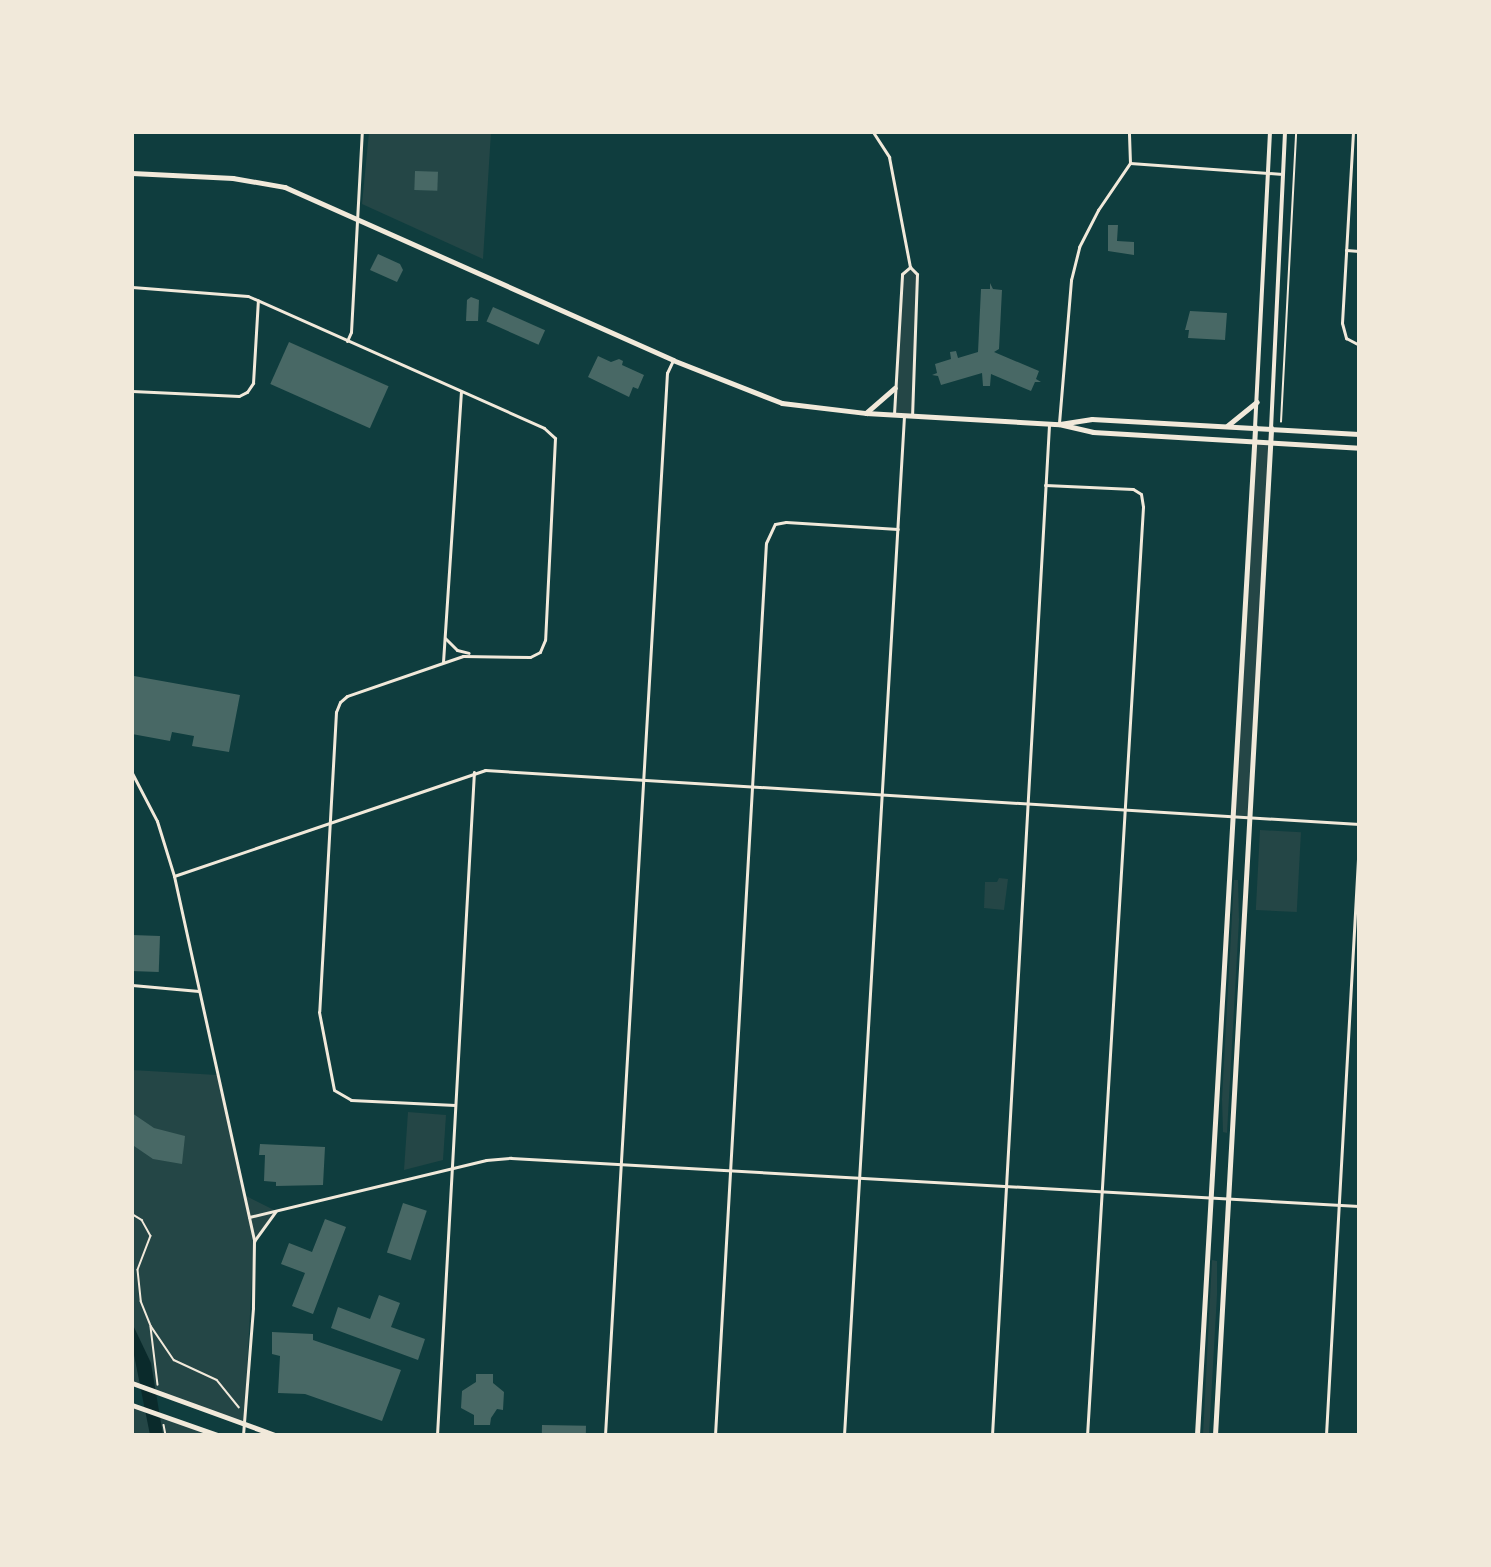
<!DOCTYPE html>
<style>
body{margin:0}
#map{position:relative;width:1491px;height:1567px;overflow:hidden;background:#0f3d3e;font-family:"IBM Plex Serif",serif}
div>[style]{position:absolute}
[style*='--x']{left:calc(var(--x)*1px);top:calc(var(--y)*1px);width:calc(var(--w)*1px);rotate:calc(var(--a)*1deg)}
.green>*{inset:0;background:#244646;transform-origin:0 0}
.water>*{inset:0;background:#0a2a2b}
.building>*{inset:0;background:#486865;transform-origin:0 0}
.path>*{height:1.5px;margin:-0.75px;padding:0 0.75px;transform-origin:0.75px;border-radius:0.75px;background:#f1e9da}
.minor>*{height:3px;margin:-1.5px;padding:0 1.5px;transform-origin:1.5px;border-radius:1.5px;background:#f1e9da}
.tertiary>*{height:4px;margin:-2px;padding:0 2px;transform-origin:2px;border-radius:2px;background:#f1e9da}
.secondary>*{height:4.5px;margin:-2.25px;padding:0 2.25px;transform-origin:2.25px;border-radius:2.25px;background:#f1e9da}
.trunk>*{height:5px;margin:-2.5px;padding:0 2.5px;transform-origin:2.5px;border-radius:2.5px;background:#f1e9da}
span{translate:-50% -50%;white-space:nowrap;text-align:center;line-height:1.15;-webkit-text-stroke:4.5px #f1e9da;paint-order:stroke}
.frame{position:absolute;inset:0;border:134px solid #f1e9da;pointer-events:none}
</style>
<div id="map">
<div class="green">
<div style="clip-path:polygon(369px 132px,491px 132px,483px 259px,362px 204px)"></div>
<div style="clip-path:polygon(910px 267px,917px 274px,912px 415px,894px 414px,902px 274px)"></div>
<div style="left:1254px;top:442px;width:17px;height:375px;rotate:3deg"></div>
<div style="left:1260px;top:830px;width:41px;height:80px;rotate:3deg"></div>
<div style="clip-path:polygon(999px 878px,1008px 879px,1004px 910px,984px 908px,985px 882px,997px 882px)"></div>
<div style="clip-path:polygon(1234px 880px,1238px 880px,1239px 920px,1227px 1133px,1223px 1132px,1222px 1099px)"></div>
<div style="clip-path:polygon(132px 1070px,217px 1075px,244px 1195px,276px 1211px,254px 1241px,244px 1424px,132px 1383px)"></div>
<div style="clip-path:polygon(408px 1112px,446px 1115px,443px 1160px,404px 1170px)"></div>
<div style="clip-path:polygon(1212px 1260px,1217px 1261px,1217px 1295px,1209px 1435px,1203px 1435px)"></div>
<div style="clip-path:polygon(132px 1405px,217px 1435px,132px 1435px)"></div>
</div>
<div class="water">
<div style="clip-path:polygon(132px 1323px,151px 1363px,163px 1435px,150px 1435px,132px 1345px)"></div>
</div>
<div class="building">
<div style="left:415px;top:171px;width:23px;height:19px;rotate:2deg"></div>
<div style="clip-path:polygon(1108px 225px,1118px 225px,1117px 241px,1134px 242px,1134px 255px,1108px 251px)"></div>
<div style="clip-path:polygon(378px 254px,400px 264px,403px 270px,397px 282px,370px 270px)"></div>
<div style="clip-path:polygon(990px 283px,993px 289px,1002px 290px,999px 349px,994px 352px,1039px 371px,1036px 379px,1041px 382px,1035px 382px,1031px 391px,991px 374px,990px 386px,983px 386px,982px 373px,941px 385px,938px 376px,932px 375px,937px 373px,935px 364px,951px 359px,950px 352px,956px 351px,958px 358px,978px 352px,981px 289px,990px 289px)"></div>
<div style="clip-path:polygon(471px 297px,479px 300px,478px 321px,466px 321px,467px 300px)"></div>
<div style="left:493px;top:307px;width:57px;height:16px;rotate:24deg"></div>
<div style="clip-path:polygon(1190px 311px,1227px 313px,1225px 340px,1188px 338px,1189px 330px,1185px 330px)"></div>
<div style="left:289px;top:342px;width:109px;height:46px;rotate:24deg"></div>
<div style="clip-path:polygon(598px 356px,611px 362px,619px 359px,623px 361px,622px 365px,644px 375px,638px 389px,633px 387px,629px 397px,588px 377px)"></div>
<div style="clip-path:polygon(134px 676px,240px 695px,229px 752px,192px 746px,194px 736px,172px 732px,170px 741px,132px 734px)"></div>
<div style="left:132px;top:935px;width:28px;height:36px;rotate:2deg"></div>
<div style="clip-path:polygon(132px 1113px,154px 1128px,185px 1136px,182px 1164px,153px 1159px,134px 1146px,132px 1150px)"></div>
<div style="clip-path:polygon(260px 1144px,325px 1147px,323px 1185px,276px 1186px,276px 1182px,264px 1181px,265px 1155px,259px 1155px)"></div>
<div style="left:403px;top:1203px;width:25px;height:52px;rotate:18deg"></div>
<div style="clip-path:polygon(325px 1219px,346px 1227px,313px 1314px,292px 1306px,305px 1273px,281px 1264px,289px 1243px,312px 1252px)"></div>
<div style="clip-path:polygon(379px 1295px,400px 1303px,391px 1327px,425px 1339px,418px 1360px,331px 1328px,338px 1307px,370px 1319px)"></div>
<div style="clip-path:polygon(272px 1332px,313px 1334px,313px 1340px,401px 1370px,382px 1421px,305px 1394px,278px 1393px,280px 1356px,272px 1354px)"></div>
<div style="clip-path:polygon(476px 1374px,493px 1374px,493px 1383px,504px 1392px,503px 1410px,497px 1409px,491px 1418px,490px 1425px,474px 1425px,474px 1415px,461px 1408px,462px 1391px,476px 1382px)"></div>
<div style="left:542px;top:1425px;width:44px;height:10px;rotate:1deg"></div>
</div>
<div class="path">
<div style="--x:1281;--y:422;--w:290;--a:-87"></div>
<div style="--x:132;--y:1214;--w:12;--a:31"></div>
<div style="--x:142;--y:1220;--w:18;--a:61"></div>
<div style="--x:151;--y:1236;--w:36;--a:111"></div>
<div style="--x:138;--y:1270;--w:31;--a:84"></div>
<div style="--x:141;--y:1301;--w:27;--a:68"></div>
<div style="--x:151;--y:1326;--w:41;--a:55.9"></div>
<div style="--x:174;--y:1360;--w:47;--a:24.9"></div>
<div style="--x:217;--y:1380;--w:35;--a:51"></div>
<div style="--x:151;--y:1327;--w:58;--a:83.1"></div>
<div style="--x:164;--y:1425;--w:10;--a:79"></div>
</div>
<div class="minor">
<div style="--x:873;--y:132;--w:30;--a:57"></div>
<div style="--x:889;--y:157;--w:112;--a:79.2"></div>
<div style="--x:910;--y:267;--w:10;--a:45"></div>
<div style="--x:917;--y:274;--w:141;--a:92"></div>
<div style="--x:1353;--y:132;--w:191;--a:93.3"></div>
<div style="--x:1342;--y:323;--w:16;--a:75"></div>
<div style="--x:1346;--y:338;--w:15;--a:28"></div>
<div style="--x:1130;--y:163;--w:153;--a:4.1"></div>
<div style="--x:1346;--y:250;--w:13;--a:4"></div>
<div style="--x:132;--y:287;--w:116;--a:4.4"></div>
<div style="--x:248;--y:296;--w:324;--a:24"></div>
<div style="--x:544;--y:428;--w:15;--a:42"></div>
<div style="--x:555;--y:438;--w:202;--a:92.8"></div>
<div style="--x:545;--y:640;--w:13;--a:113"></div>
<div style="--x:540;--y:652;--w:11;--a:153"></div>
<div style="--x:530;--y:657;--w:67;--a:-179.1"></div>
<div style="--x:463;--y:656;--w:123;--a:161"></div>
<div style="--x:347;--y:696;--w:9;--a:139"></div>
<div style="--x:340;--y:702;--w:11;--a:112"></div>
<div style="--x:336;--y:712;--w:300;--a:93.2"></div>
<div style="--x:319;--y:1012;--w:79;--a:79.1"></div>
<div style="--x:334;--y:1090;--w:20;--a:30"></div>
<div style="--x:351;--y:1100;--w:104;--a:2.8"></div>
<div style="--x:347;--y:341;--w:10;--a:-66"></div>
<div style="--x:351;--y:332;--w:200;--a:-86.9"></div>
<div style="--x:132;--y:391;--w:107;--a:2.7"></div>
<div style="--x:239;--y:396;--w:9;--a:-27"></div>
<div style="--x:247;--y:392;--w:11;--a:-56"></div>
<div style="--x:253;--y:383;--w:83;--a:-86.6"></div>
<div style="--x:894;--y:414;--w:140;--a:-86.7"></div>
<div style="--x:902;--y:274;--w:11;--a:-41"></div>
<div style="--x:1059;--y:423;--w:144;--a:-85.2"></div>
<div style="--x:1071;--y:280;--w:34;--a:-76"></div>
<div style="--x:1079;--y:247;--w:42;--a:-62.8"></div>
<div style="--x:1098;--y:210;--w:57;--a:-55.8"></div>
<div style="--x:1130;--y:163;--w:31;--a:-92"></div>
<div style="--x:1045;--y:485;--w:88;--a:2.6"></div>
<div style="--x:1133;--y:489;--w:9;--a:32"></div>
<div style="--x:1141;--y:494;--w:13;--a:81"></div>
<div style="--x:1143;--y:507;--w:930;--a:93.45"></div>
<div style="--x:445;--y:638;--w:17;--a:45"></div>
<div style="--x:457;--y:650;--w:12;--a:14"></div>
<div style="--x:443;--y:662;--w:271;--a:-86.2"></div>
<div style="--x:132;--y:773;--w:54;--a:62.5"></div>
<div style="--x:157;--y:821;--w:58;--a:72.8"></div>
<div style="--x:174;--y:876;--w:374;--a:77.6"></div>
<div style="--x:254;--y:1241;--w:67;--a:90.9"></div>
<div style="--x:253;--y:1308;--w:127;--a:94.5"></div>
<div style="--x:174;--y:876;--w:329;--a:-18.8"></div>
<div style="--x:485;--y:770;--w:876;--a:3.54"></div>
<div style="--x:132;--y:985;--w:67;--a:5.1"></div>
<div style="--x:249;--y:1217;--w:244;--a:-13.5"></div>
<div style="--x:486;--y:1160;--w:25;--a:-5"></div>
<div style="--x:511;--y:1158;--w:849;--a:3.24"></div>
<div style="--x:254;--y:1241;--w:37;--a:-54"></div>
<div style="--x:437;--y:1435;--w:664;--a:-86.81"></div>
<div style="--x:605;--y:1435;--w:1064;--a:-86.66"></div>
<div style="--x:667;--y:373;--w:14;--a:-65"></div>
<div style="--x:715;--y:1435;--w:893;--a:-86.73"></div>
<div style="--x:766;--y:543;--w:21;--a:-65"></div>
<div style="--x:775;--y:524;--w:11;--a:-10"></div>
<div style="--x:786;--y:522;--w:112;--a:3.6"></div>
<div style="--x:844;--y:1435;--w:1021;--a:-86.63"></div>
<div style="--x:992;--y:1435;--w:1013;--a:-86.77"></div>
<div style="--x:1326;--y:1435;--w:595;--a:-86.82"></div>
</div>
<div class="tertiary">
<div style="--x:1255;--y:428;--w:296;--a:-87.1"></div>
<div style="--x:1271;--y:429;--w:297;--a:-87.3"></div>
</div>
<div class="secondary">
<div style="--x:132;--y:173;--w:101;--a:2.8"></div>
<div style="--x:233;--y:178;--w:53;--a:9.8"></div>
<div style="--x:285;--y:187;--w:425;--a:24"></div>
<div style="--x:673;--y:360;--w:117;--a:21.5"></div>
<div style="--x:782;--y:403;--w:85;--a:6.8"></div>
<div style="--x:866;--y:413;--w:193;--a:3.3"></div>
<div style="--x:1059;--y:424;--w:35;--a:13"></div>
<div style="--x:1093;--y:432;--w:266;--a:3.4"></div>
<div style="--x:866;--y:413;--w:38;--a:-41"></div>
<div style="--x:1060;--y:424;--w:32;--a:-9"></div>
<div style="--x:1092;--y:419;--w:267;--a:3.2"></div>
<div style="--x:1227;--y:426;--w:38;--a:-39"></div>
<div style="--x:1197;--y:1435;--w:1009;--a:-86.7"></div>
<div style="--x:1215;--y:1435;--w:1008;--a:-86.81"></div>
</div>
<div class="trunk">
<div style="--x:132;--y:1383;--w:152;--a:20"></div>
<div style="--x:132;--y:1405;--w:90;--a:19.4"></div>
</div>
<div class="frame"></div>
</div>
